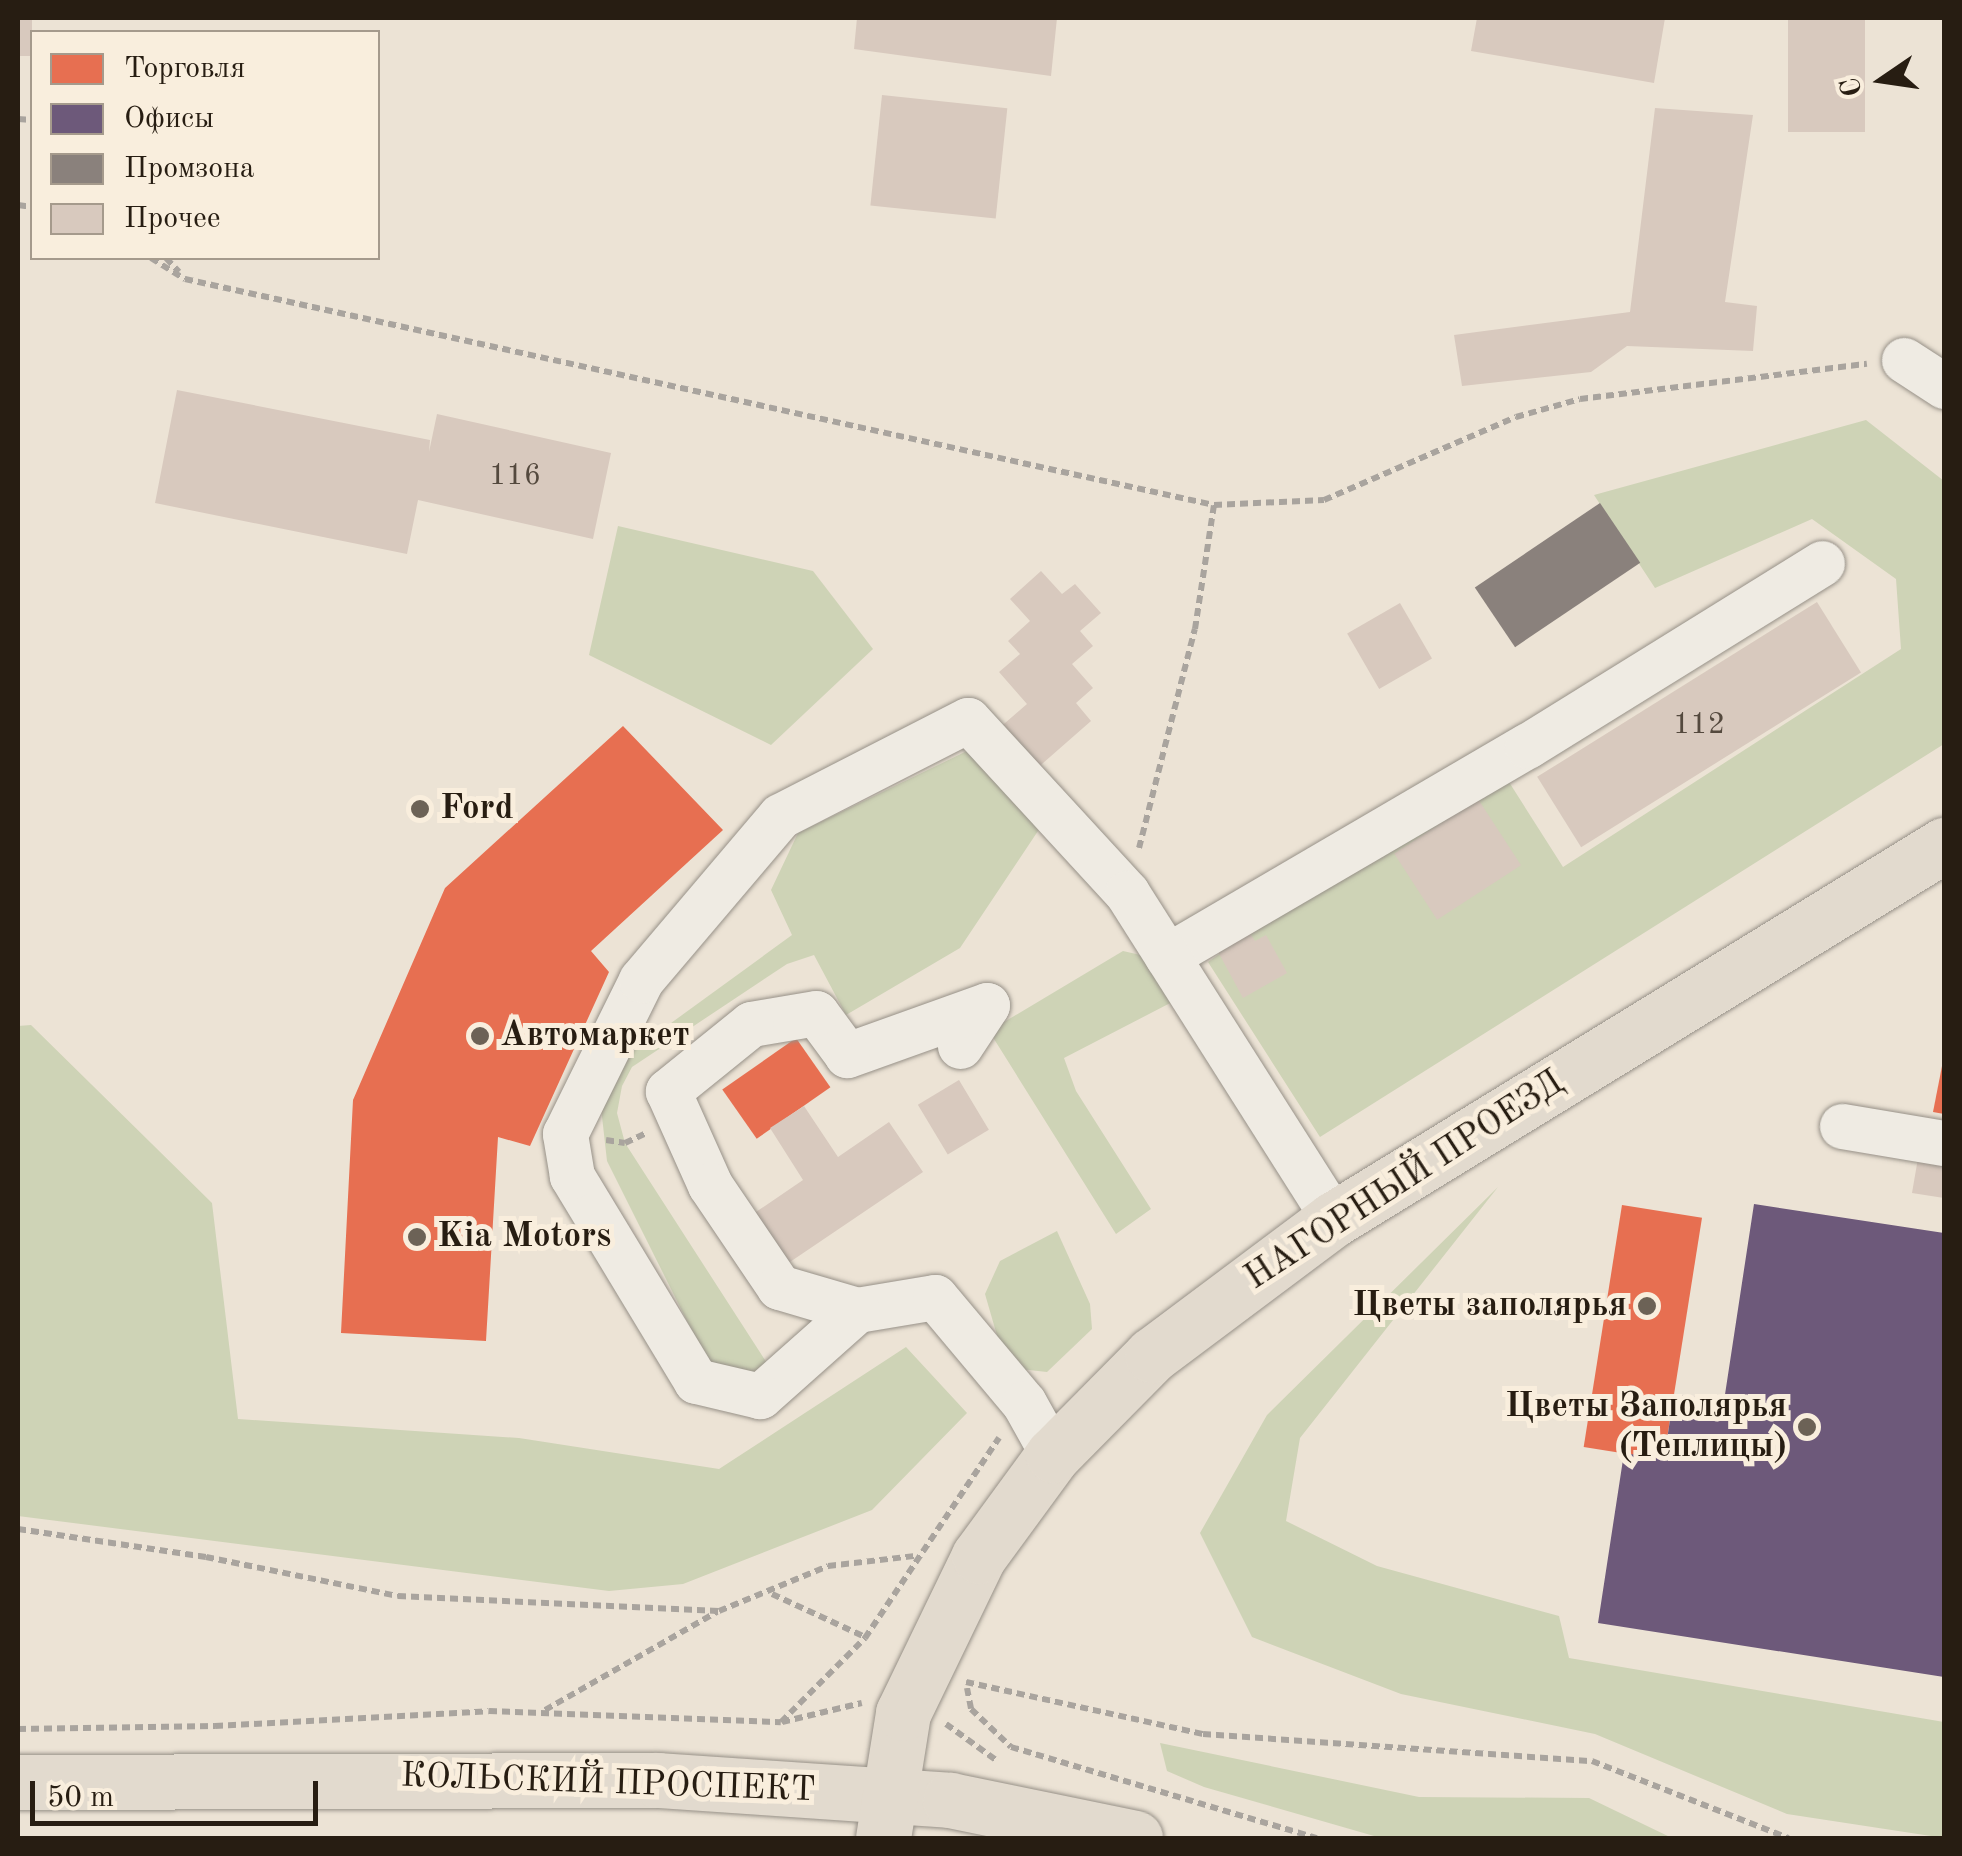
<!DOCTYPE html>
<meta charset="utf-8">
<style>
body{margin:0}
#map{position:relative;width:1962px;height:1856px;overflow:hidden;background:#ece3d5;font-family:"Old Standard TT",serif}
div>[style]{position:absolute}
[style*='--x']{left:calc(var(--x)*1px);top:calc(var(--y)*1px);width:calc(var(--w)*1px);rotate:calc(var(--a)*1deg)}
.green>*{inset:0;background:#ced3b6}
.shops>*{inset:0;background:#e76f51;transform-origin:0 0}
.offices>*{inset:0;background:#6d597a}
.industry>*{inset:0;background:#8a817c;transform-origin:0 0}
.building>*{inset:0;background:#d8c9be;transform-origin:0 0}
.path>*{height:6px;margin-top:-3px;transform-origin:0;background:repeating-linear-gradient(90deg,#a9a49e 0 8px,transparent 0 13px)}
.roads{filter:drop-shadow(0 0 2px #979188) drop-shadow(0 0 2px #979188)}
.minor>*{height:45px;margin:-22.5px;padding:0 22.5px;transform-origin:22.5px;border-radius:22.5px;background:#efebe3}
.major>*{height:55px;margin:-27.5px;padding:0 27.5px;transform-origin:27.5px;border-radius:27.5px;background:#e2dace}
.dots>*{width:28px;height:28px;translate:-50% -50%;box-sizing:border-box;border:5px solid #f9eedd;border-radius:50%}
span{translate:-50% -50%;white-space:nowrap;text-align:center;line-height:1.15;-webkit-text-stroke:10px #f9eedd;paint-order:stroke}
.number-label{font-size:30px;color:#54493e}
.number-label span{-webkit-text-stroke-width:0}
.poi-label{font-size:35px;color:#271d12;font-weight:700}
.left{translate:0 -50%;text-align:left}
.right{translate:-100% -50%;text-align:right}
.street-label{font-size:35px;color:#271d12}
.frame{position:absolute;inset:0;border:20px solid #271d12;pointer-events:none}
.legend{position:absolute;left:30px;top:30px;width:350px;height:230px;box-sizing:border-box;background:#f9eedd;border:2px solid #a59a8c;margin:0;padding:12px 18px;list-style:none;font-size:30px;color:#271d12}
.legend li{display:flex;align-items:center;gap:20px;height:50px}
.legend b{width:50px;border:2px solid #a59a8c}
.north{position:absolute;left:1832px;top:30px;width:100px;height:100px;-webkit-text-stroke:8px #f9eedd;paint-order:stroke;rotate:257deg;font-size:28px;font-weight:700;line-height:40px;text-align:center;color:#271d12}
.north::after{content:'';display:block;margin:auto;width:35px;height:45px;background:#271d12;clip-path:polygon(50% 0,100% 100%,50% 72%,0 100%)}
.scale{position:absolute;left:30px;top:1781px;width:288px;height:45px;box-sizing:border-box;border:5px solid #271d12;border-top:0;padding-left:12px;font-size:30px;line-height:35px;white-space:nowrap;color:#271d12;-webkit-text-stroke:8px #f9eedd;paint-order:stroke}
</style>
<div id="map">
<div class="green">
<div style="clip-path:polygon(1866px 420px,1944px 481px,1944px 744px,1320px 1137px,1208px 962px,1495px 760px,1563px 867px,1901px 649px,1896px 579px,1812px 519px,1655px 588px,1594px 495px)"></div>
<div style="clip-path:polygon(618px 526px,813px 571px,873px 649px,771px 745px,589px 655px)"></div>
<div style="clip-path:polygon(971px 749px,1042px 825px,960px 948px,846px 1015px,814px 955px,787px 964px,632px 1067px,622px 1086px,617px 1113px,625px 1143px,772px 1371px,738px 1378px,711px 1369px,607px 1161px,599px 1090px,634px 1050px,792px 935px,771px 890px,798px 833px)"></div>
<div style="clip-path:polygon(1123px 951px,1145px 956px,1178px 999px,1064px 1058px,1076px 1091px,1151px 1209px,1116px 1234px,989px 1031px)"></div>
<div style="clip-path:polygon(31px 1025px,212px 1203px,238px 1419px,519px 1438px,719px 1469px,906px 1347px,967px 1413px,872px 1510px,683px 1584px,609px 1591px,18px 1516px,18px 1026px)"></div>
<div style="clip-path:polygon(1498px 1187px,1300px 1438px,1286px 1521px,1377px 1566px,1559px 1616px,1569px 1658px,1944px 1722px,1944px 1838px,1787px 1814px,1595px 1734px,1401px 1694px,1252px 1637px,1200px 1533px,1267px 1415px)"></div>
<div style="clip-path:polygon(1057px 1231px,1090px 1304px,1092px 1329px,1047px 1372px,1020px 1369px,998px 1339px,985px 1294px,1000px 1261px)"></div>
<div style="clip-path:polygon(1160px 1743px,1419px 1797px,1589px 1798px,1672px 1838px,1381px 1838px,1204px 1787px,1167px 1771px)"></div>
</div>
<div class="shops">
<div style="clip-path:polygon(623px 726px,723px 830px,591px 951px,609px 972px,530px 1146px,498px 1137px,486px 1341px,341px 1333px,353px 1100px,445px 888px)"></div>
<div style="left:796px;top:1038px;width:60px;height:90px;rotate:55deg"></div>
<div style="clip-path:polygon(1943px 1061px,1944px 1062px,1944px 1114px,1933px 1112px)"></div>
<div style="left:1622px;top:1205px;width:81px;height:245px;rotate:9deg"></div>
</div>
<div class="offices">
<div style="clip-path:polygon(1754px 1204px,1944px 1233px,1944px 1677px,1598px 1623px,1624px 1453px,1664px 1459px,1674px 1394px,1724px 1401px)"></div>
</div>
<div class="industry">
<div style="left:1600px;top:503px;width:72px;height:151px;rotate:56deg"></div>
</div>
<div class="building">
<div style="left:18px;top:18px;width:14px;height:38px"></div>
<div style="clip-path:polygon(857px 18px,1057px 18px,1051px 76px,854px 49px)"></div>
<div style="clip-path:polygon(1477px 18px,1665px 18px,1654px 83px,1471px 51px)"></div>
<div style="left:1788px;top:18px;width:77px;height:114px"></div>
<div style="left:882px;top:95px;width:126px;height:111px;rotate:6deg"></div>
<div style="clip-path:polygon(1655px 108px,1753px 115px,1725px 302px,1757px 306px,1753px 351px,1627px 346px,1591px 372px,1462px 386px,1454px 335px,1630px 312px)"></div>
<div style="clip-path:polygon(177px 390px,430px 440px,429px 452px,437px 414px,611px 453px,593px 539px,418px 500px,407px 554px,155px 503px)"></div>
<div style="clip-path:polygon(1041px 571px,1062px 594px,1075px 584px,1101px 613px,1080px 631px,1093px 646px,1072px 664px,1093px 688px,1076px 703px,1091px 721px,1034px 771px,997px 730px,1027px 704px,999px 672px,1020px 654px,1008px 641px,1030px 621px,1010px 599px)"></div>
<div style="left:1817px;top:602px;width:83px;height:330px;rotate:58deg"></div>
<div style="left:1400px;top:603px;width:64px;height:61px;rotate:60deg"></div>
<div style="left:1478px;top:799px;width:79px;height:100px;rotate:57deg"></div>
<div style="clip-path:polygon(1248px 930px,1255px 941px,1266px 935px,1287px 973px,1243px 998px,1216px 948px)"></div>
<div style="left:959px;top:1080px;width:58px;height:48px;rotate:59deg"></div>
<div style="clip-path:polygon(804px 1106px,838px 1157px,889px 1122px,923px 1172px,787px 1264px,753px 1214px,803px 1180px,770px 1128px)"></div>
<div style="clip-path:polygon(1918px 1158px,1944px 1162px,1944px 1198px,1912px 1193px)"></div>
</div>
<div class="path">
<div style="--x:18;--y:119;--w:14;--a:4"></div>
<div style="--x:18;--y:205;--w:14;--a:8"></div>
<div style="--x:151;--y:258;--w:40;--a:32"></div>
<div style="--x:185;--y:279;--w:1054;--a:12.39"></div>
<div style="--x:1214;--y:505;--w:110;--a:-2.6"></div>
<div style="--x:1324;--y:500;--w:209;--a:-23.4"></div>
<div style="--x:1516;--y:417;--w:66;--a:-15.7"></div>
<div style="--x:1580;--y:399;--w:289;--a:-7"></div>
<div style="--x:166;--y:258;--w:19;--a:47"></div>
<div style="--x:1139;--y:848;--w:226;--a:-75.7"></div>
<div style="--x:1195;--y:629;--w:125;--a:-81.3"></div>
<div style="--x:606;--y:1140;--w:19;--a:9"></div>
<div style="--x:625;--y:1143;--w:23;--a:-25"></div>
<div style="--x:18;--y:1529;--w:190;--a:8.5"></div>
<div style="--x:206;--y:1557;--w:196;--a:11.5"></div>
<div style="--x:398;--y:1596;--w:321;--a:2.7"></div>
<div style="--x:719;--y:1611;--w:118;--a:-22.4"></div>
<div style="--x:828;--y:1566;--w:88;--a:-6.6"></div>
<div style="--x:772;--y:1594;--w:102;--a:24.8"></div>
<div style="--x:966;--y:1682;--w:243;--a:12.4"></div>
<div style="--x:1203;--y:1734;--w:390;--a:4"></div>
<div style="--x:1592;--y:1761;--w:211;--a:21.4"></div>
<div style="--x:967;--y:1688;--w:21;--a:79"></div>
<div style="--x:971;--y:1709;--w:55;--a:43.5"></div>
<div style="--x:1011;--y:1747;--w:319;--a:16.6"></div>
<div style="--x:545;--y:1710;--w:198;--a:-29.7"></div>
<div style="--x:782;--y:1722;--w:82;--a:-13.4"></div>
<div style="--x:946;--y:1724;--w:62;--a:35.8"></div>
<div style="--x:18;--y:1729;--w:197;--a:-0.9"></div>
<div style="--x:215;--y:1726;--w:274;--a:-3.1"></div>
<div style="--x:489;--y:1711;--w:292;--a:2.2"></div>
<div style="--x:781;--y:1722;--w:119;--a:-45"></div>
<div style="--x:865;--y:1638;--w:241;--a:-56.2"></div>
</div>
<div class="roads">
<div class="minor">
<div style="--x:1904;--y:360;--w:48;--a:33"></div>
<div style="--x:1167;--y:956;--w:417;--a:-30.3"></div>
<div style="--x:1527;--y:746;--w:347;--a:-31.8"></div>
<div style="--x:960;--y:1046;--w:49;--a:-56.6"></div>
<div style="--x:987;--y:1005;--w:149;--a:160.3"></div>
<div style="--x:847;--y:1055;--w:52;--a:-126.4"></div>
<div style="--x:816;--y:1013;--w:66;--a:170.4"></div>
<div style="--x:751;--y:1024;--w:107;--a:141.1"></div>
<div style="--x:668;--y:1091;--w:103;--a:65.9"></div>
<div style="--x:710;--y:1185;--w:123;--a:55.9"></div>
<div style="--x:779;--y:1287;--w:81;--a:16.4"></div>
<div style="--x:857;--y:1310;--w:79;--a:-9.5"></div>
<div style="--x:935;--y:1297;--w:138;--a:50"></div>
<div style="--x:1024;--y:1403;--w:60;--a:60.9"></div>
<div style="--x:1842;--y:1126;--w:103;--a:9.5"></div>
<div style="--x:857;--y:1310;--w:130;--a:138.4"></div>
<div style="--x:760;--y:1396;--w:66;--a:-166.8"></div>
<div style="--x:696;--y:1381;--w:240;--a:-121.2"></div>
<div style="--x:572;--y:1176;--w:43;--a:-99.5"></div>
<div style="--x:565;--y:1134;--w:172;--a:-63.7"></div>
<div style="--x:641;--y:980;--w:215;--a:-49.7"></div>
<div style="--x:780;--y:816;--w:211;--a:-27.1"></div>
<div style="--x:968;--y:720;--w:235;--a:47.4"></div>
<div style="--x:1127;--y:893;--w:386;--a:57.6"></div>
</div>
<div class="major">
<div style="--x:18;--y:1782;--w:640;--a:-0.18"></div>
<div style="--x:658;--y:1780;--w:293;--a:3.9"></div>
<div style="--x:950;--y:1800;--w:189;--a:11.6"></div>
<div style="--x:883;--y:1838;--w:127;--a:-80.9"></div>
<div style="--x:903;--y:1713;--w:174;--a:-64.2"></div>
<div style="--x:979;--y:1556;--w:125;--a:-53.8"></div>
<div style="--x:1053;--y:1455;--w:141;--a:-45.3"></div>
<div style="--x:1152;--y:1355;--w:227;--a:-36.8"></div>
<div style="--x:1334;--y:1219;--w:716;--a:-31.51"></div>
</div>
</div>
<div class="dots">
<div style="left:420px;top:809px;background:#6c6256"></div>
<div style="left:480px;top:1036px;background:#6c6256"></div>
<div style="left:417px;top:1237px;background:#6c6256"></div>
<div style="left:1647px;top:1306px;background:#6c6256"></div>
<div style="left:1807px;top:1427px;background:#6c6256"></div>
</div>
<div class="number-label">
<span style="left:515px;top:476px">116</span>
<span style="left:1699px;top:725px">112</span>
</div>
<div class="poi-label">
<span class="left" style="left:440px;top:809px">Ford</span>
<span class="left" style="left:500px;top:1036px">Автомаркет</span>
<span class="left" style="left:437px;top:1237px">Kia Motors</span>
<span class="right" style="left:1627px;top:1306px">Цветы заполярья</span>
<span class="right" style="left:1787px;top:1427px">Цветы Заполярья<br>(Теплицы)</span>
</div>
<div class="street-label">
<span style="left:1405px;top:1181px;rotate:-33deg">НАГОРНЫЙ ПРОЕЗД</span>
<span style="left:608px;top:1784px;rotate:2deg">КОЛЬСКИЙ ПРОСПЕКТ</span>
</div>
<div class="frame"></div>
<ul class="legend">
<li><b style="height:28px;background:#e76f51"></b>Торговля</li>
<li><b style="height:28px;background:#6d597a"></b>Офисы</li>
<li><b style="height:28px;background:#8a817c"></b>Промзона</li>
<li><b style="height:28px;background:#d8c9be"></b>Прочее</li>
</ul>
<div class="north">С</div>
<div class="scale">50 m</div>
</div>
